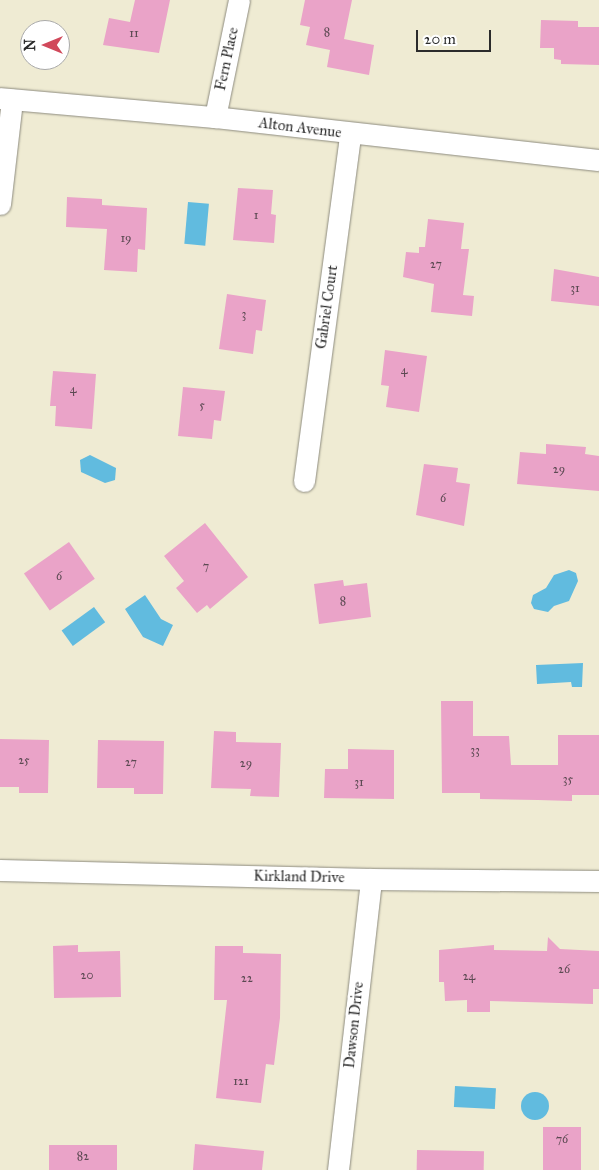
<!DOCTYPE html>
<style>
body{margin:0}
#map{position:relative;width:599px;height:1170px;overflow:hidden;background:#efebd3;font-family:"IM FELL Great Primer",serif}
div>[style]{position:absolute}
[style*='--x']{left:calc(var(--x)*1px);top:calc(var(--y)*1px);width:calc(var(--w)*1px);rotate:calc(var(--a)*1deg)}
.water>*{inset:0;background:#61bbdf;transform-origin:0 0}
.round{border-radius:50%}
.building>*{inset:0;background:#eaa3c8;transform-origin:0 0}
.roads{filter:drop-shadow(0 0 1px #8d8b7f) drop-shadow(0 0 1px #8d8b7f)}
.street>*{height:21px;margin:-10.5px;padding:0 10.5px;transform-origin:10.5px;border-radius:10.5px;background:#fff}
span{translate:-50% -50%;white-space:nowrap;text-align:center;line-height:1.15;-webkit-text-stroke:5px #fff;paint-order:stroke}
.number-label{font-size:12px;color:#5b4952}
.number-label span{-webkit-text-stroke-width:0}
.street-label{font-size:15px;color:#2b2b2b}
.north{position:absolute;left:20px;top:20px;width:50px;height:50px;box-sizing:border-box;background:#fff;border:1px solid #aaa;border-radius:50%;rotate:270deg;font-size:14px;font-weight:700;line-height:20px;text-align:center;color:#2b2b2b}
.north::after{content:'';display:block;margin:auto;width:18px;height:22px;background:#d1495b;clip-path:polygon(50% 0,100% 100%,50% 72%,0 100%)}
.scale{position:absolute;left:416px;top:30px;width:75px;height:22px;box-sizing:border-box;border:2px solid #2b2b2b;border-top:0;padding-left:6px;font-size:15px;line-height:18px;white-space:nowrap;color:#2b2b2b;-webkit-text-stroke:4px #fff;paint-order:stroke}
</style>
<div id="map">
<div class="water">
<div style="left:188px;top:202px;width:21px;height:42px;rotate:5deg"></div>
<div style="clip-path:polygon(90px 455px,116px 468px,115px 480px,105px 483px,81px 472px,80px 460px)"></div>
<div style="clip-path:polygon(569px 570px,576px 573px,578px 581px,569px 601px,554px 606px,548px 612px,534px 609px,531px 603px,533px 595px,546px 588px,554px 575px)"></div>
<div style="clip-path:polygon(145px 595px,161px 619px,173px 625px,163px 646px,143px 637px,125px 609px)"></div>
<div style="left:94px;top:607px;width:19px;height:40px;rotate:54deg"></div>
<div style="clip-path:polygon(583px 663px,582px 687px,572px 687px,571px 682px,537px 684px,536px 665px)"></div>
<div style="left:455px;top:1086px;width:41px;height:21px;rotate:3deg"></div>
<div class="round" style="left:521px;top:1092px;width:28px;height:28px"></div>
</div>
<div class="building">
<div style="clip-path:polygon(135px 0,170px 0,159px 53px,103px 45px,109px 18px,130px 22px)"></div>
<div style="clip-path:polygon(305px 0,352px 0,344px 39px,374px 45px,369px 75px,327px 67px,330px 50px,306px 45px,310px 27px,300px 25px)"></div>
<div style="clip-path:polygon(541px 20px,578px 21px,578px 27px,599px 27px,599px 65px,561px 64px,561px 60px,554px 59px,554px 48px,540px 48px)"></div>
<div style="clip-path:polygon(238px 188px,273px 190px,271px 214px,276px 215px,274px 243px,233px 240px)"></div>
<div style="clip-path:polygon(67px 197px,102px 199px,102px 205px,147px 208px,145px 250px,138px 249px,137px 272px,104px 270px,107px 229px,66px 227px)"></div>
<div style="clip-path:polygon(428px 219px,464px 223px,461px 249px,469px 249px,463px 295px,474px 296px,472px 316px,431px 312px,434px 284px,403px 277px,406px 252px,419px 253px,419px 247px,425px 247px)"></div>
<div style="clip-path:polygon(554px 269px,599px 277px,599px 306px,551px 301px)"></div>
<div style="clip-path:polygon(227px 294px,266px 300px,262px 331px,256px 330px,253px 354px,219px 349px)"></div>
<div style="clip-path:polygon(385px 350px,427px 356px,419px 412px,386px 407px,389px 386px,381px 385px)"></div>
<div style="clip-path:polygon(53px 371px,96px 374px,92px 429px,55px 426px,56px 406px,50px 406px)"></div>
<div style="clip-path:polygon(183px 387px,225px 391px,221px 421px,214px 420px,212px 439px,178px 436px)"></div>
<div style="clip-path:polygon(546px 444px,586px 447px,585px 454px,599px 456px,599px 491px,517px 484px,520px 452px,546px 454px)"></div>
<div style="clip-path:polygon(424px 464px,458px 468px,456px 482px,470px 484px,464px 526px,416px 515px)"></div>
<div style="clip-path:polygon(205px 523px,248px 577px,210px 609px,207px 605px,197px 613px,176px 588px,184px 581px,164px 556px)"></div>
<div style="left:69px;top:542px;width:45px;height:55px;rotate:55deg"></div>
<div style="clip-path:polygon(343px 580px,344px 586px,367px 583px,371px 617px,319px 624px,314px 584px)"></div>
<div style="clip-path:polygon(441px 701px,473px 701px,473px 736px,509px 736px,511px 765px,558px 765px,558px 735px,599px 735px,599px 795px,572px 795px,572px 801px,538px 800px,480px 799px,480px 793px,442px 793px)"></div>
<div style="clip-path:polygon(214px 731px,236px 732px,236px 742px,281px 743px,279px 797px,250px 796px,251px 789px,211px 788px)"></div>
<div style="clip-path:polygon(0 739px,49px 740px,48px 793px,19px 793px,19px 787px,0 787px)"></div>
<div style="clip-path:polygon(98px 740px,164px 741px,163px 794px,134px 794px,134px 788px,97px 788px)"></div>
<div style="clip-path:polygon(348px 749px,394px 750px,394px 799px,324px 798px,325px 769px,348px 769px)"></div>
<div style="clip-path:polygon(548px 937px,560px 949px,599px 951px,599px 989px,593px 989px,593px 1004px,490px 1001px,490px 1012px,467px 1012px,467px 1000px,445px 1001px,444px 982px,439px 982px,439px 950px,494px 945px,494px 950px,547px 951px)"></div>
<div style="clip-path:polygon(78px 945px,78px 952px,120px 951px,121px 997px,54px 998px,53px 946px)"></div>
<div style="clip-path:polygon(215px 946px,243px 946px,243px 953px,281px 954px,280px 1018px,274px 1065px,266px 1064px,261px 1103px,216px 1098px,227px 1000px,214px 1000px)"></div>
<div style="left:543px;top:1127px;width:38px;height:43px"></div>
<div style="clip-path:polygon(195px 1144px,264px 1151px,262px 1170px,193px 1170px)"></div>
<div style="left:49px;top:1145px;width:68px;height:25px"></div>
<div style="left:417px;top:1150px;width:67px;height:20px;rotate:1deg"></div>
</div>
<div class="roads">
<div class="street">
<div style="--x:0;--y:98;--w:216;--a:5.1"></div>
<div style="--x:215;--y:117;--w:386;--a:6.4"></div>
<div style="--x:215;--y:117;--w:119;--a:-78.4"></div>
<div style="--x:0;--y:204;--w:105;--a:-83.4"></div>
<div style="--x:304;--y:481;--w:350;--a:-82.4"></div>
<div style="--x:0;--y:870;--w:371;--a:1.4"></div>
<div style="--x:371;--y:879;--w:228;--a:0.5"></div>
<div style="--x:338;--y:1170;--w:293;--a:-83.5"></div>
</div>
</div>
<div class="number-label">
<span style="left:327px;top:33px">8</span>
<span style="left:134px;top:34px">11</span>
<span style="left:256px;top:216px">1</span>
<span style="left:126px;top:239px">19</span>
<span style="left:436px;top:265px">27</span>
<span style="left:575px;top:289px">31</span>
<span style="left:244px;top:315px">3</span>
<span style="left:404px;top:371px">4</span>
<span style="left:73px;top:390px">4</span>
<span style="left:202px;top:406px">5</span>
<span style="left:559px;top:470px">29</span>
<span style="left:443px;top:499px">6</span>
<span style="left:206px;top:567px">7</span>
<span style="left:59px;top:577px">6</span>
<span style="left:343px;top:602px">8</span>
<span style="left:475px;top:751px">33</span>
<span style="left:24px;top:761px">25</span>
<span style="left:131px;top:763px">27</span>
<span style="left:246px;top:764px">29</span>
<span style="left:568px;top:780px">35</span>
<span style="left:359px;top:783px">31</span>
<span style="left:564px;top:970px">26</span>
<span style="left:87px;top:976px">20</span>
<span style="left:469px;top:977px">24</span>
<span style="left:247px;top:979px">22</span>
<span style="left:241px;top:1082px">121</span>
<span style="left:562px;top:1140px">76</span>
<span style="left:83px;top:1157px">82</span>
</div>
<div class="street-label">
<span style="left:227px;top:59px;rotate:-78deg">Fern Place</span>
<span style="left:300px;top:128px;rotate:7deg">Alton Avenue</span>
<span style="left:327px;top:307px;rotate:-82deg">Gabriel Court</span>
<span style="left:299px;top:877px;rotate:1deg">Kirkland Drive</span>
<span style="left:354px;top:1025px;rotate:-84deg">Dawson Drive</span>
</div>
<div class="north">N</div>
<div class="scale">20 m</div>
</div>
